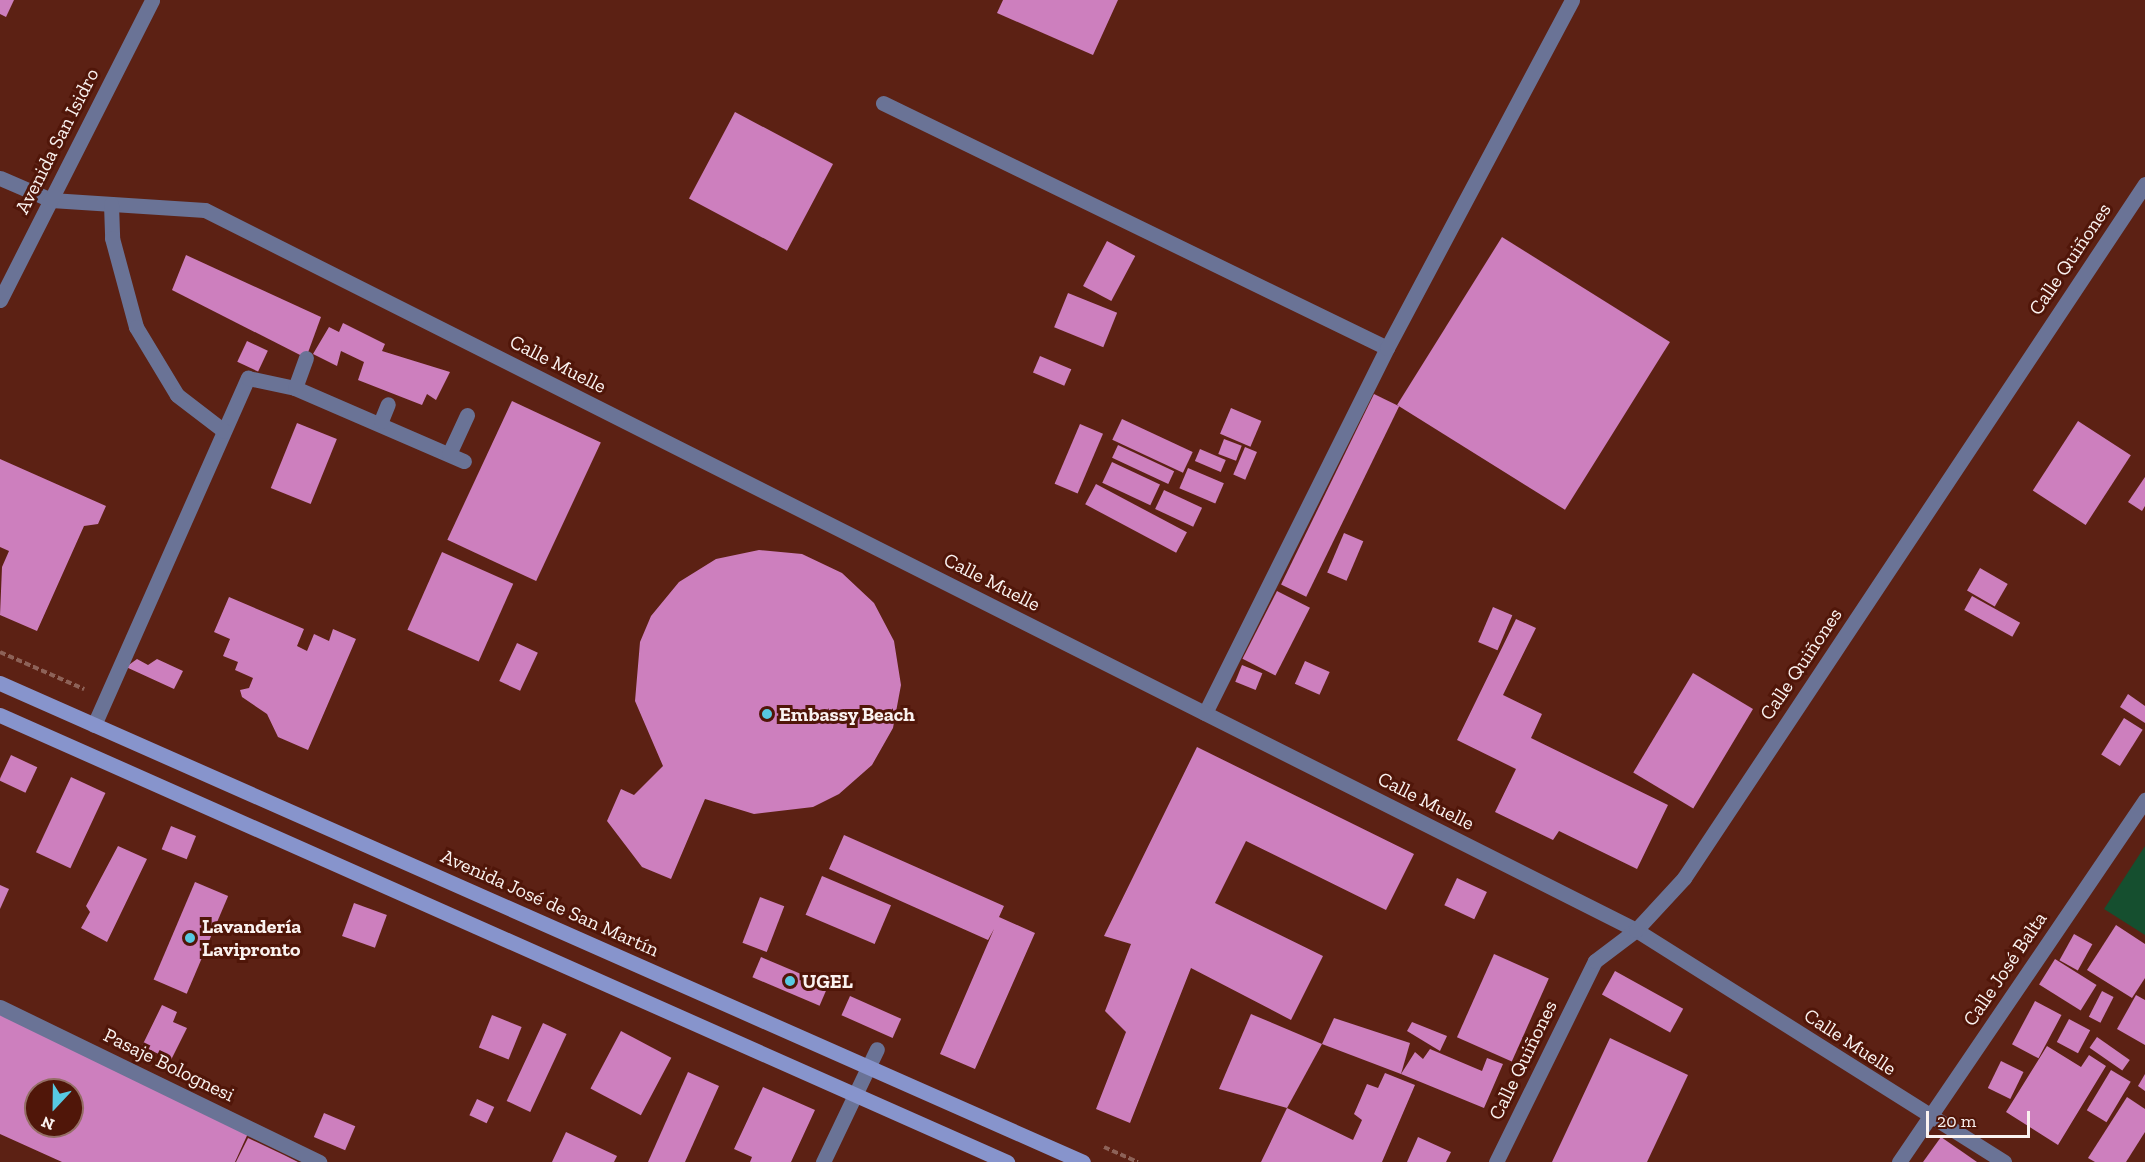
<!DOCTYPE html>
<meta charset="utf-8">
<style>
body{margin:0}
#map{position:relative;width:2145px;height:1162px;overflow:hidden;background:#5c2114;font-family:"Zilla Slab",serif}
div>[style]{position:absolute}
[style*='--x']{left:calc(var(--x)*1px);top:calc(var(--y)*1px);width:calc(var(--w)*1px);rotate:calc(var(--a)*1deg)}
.green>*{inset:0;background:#154f2f}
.building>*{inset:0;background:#cd7fbe;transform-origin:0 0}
.path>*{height:4px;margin-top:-2px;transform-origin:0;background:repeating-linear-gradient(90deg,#8d6258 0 6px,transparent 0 9px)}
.lane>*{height:15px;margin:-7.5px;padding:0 7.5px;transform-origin:7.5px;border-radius:7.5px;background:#6a7396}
.street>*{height:15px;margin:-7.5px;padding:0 7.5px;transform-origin:7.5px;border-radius:7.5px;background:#6a7396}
.secondary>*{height:15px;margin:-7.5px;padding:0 7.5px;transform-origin:7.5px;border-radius:7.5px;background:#8794cc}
.dots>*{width:16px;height:16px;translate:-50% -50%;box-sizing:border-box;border:3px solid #501609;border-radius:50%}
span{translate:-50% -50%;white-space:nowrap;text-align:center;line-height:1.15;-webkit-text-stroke:6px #501609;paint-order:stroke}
.street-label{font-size:20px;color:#faf2f0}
.poi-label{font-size:20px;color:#faf2f0;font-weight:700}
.left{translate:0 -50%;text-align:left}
.north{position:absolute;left:24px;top:1078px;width:60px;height:60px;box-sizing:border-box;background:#501609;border:2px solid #946e65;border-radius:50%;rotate:202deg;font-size:16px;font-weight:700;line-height:24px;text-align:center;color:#faf2f0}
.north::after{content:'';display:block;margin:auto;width:21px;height:27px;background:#57c9e2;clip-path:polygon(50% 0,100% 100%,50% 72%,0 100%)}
.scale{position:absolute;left:1926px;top:1111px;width:104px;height:27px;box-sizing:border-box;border:3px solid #faf2f0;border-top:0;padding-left:8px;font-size:18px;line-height:21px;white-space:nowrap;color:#faf2f0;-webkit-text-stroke:4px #501609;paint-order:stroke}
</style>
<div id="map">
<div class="green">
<div style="clip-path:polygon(2145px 846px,2145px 935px,2104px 909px)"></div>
</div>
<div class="building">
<div style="clip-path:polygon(0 0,14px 0,6px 17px,0 14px)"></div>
<div style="clip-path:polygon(1003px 0,1118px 0,1093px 55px,997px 13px)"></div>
<div style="left:735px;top:112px;width:111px;height:98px;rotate:28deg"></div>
<div style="left:1502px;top:237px;width:198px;height:198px;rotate:32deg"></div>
<div style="left:1107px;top:241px;width:32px;height:51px;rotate:28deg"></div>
<div style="clip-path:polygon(186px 255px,321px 317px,306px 358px,172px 290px)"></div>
<div style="left:1068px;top:293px;width:53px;height:37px;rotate:22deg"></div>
<div style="clip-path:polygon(343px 323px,385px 344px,382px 351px,450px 372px,436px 400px,427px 394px,422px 405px,358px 380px,364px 362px,341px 351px,337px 366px,313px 354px,329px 327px,339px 332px)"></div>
<div style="left:247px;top:341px;width:23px;height:23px;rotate:25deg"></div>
<div style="left:1040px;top:356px;width:34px;height:18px;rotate:23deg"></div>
<div style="left:1374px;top:394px;width:28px;height:212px;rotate:26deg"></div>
<div style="left:512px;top:401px;width:98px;height:153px;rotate:25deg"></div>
<div style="left:1231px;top:408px;width:33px;height:28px;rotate:23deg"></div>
<div style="left:1122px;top:419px;width:78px;height:23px;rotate:25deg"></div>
<div style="left:2078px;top:421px;width:63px;height:83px;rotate:33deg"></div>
<div style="left:297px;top:423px;width:43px;height:70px;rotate:22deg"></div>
<div style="left:1080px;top:424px;width:25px;height:65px;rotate:23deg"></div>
<div style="left:1224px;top:439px;width:19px;height:16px;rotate:21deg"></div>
<div style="left:1118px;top:445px;width:62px;height:14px;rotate:25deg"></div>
<div style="left:1245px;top:447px;width:13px;height:30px;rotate:23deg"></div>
<div style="left:1200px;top:449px;width:28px;height:13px;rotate:23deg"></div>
<div style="clip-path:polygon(0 459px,106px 506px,98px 524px,84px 526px,37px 631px,0 615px,2px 567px,9px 551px,0 547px)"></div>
<div style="left:1112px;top:462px;width:53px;height:23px;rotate:25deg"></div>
<div style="left:1188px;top:468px;width:39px;height:22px;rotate:23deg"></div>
<div style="clip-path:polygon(2145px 477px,2145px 506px,2142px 511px,2128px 502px)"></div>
<div style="left:1096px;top:484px;width:103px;height:23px;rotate:28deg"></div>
<div style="left:1164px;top:490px;width:42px;height:21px;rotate:25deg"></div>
<div style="left:1344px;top:533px;width:21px;height:43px;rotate:23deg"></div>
<div style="clip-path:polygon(759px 550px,802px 554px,842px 573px,874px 603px,894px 641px,901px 685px,893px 728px,872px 765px,839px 794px,813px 807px,754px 814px,705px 799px,671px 879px,642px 867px,607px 821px,621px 789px,634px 795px,663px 766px,635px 701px,640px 642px,651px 616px,679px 582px,716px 559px)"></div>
<div style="left:442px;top:552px;width:78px;height:85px;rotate:24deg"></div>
<div style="left:1980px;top:568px;width:32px;height:26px;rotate:30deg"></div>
<div style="left:1277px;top:591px;width:37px;height:76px;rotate:27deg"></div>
<div style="left:1972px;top:596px;width:55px;height:16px;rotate:29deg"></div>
<div style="clip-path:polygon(229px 597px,304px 629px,297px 646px,307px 651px,314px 634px,329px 641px,333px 629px,356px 639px,308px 750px,278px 737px,267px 714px,242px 697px,240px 690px,249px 688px,253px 678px,235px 670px,238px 662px,223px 656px,230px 639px,214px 632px)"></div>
<div style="left:1493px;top:607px;width:21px;height:38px;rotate:23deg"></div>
<div style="clip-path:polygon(1516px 619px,1536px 628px,1503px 695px,1542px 714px,1531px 738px,1668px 805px,1637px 869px,1559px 831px,1553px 840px,1495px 812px,1516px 769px,1457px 740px)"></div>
<div style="left:517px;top:643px;width:23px;height:42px;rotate:25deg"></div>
<div style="clip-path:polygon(137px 659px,148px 665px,157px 659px,183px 671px,174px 689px,126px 667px)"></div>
<div style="left:1305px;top:661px;width:27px;height:25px;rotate:24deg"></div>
<div style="left:1242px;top:665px;width:22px;height:18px;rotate:22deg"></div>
<div style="left:1693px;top:673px;width:70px;height:116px;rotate:31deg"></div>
<div style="clip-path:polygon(2128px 694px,2145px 706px,2145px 723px,2120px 707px)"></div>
<div style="left:2124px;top:718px;width:22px;height:43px;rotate:32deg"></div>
<div style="clip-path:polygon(1197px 747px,1414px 854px,1386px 910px,1246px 841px,1215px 903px,1323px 956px,1291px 1020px,1191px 968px,1130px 1123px,1096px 1109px,1126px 1032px,1105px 1011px,1131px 944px,1104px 936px)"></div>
<div style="left:11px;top:755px;width:29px;height:28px;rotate:25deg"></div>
<div style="left:71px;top:777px;width:38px;height:83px;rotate:25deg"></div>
<div style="left:171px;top:826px;width:27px;height:25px;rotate:22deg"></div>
<div style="clip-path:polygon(844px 835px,1004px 906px,999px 917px,1035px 933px,975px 1069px,940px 1054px,994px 929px,988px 940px,829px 869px)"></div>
<div style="clip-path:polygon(118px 846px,147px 859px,107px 942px,81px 928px,90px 912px,86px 906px)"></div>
<div style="left:822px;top:876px;width:75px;height:42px;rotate:23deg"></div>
<div style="left:1457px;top:878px;width:33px;height:30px;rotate:25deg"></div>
<div style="left:195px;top:882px;width:36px;height:106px;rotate:23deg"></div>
<div style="clip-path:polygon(0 885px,9px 889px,0 909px)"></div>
<div style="left:760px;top:897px;width:26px;height:49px;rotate:21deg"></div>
<div style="left:354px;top:903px;width:35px;height:35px;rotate:20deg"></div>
<div style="clip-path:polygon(2116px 925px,2145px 944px,2145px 978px,2132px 998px,2087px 970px)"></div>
<div style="left:2074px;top:934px;width:21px;height:30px;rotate:29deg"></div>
<div style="left:1494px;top:954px;width:60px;height:91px;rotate:24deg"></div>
<div style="left:761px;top:957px;width:73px;height:22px;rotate:23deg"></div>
<div style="left:2055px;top:959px;width:49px;height:30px;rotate:32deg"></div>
<div style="left:1615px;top:971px;width:78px;height:27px;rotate:29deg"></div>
<div style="left:2102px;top:991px;width:13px;height:29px;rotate:27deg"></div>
<div style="clip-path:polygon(2136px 995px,2145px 1000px,2145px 1045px,2117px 1029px)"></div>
<div style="left:850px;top:996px;width:56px;height:21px;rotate:24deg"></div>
<div style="left:2035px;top:1001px;width:30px;height:49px;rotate:28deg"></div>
<div style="clip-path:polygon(162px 1005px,177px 1012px,173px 1022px,187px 1028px,171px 1060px,142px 1046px)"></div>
<div style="clip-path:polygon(evenodd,0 1009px,250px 1129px,235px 1162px,62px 1162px,0 1134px,0 1009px,36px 1090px,72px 1090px,72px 1126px,36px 1126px,36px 1090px)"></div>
<div style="clip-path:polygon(1251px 1014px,1322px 1044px,1287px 1108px,1219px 1089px)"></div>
<div style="left:492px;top:1015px;width:32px;height:35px;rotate:22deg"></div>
<div style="clip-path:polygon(1334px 1018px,1410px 1043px,1401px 1074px,1322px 1044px)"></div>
<div style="left:2069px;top:1019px;width:24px;height:26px;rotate:28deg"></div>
<div style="clip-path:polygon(1412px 1022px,1447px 1036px,1440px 1051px,1407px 1031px)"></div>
<div style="left:543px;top:1023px;width:26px;height:86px;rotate:25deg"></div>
<div style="left:621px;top:1031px;width:57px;height:65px;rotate:28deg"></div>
<div style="left:2097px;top:1037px;width:40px;height:13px;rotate:35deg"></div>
<div style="clip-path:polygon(1610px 1038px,1688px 1075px,1647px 1162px,1552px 1162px)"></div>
<div style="clip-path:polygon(2047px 1046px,2081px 1067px,2089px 1055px,2106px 1066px,2058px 1145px,2006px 1112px)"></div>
<div style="clip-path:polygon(1430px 1049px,1482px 1071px,1487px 1058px,1503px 1064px,1484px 1108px,1401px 1074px,1415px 1052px,1423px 1059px)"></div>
<div style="left:2001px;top:1061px;width:25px;height:30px;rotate:26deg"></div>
<div style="left:2111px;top:1070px;width:23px;height:47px;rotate:31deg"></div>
<div style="clip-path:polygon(688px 1072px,719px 1086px,685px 1162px,648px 1162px)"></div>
<div style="clip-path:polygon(1385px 1073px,1415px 1085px,1382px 1162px,1261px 1162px,1287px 1108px,1353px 1140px,1362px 1120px,1354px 1114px,1367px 1084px,1378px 1088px)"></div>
<div style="clip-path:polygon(2145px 1074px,2145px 1091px,2138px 1086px)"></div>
<div style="clip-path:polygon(763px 1087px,815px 1110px,791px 1162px,750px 1162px,752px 1157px,734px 1149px)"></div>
<div style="clip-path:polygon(2127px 1097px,2145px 1109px,2145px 1132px,2126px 1162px,2095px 1162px,2088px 1158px)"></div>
<div style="left:477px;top:1099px;width:19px;height:18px;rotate:25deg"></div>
<div style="left:324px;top:1113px;width:34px;height:26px;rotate:23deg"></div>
<div style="clip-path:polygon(566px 1132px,617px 1156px,614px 1162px,552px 1162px)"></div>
<div style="clip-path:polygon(1418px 1137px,1451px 1152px,1446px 1162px,1407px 1162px)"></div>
<div style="clip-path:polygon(1941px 1137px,1977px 1162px,1923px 1162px)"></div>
<div style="clip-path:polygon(248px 1138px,284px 1155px,298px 1162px,236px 1162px)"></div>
</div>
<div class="path">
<div style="--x:0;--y:652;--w:92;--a:23.8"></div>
<div style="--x:1104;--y:1147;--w:37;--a:24"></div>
</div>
<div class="lane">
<div style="--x:883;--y:103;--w:560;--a:25.92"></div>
<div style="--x:1205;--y:713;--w:408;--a:-63.5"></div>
<div style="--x:1387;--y:348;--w:394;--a:-62"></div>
<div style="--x:94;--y:725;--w:380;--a:-66.1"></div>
</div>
<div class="street">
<div style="--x:0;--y:178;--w:56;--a:23.3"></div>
<div style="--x:51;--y:200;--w:154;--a:3.7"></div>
<div style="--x:205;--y:210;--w:1602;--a:26.71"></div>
<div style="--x:1636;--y:930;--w:435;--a:32.2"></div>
<div style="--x:111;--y:204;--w:34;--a:88"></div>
<div style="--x:112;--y:238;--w:92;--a:74.9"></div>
<div style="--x:136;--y:327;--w:79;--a:58.9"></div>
<div style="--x:177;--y:395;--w:59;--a:37.5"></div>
<div style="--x:0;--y:300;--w:336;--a:-63.1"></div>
<div style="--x:248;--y:378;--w:48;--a:12"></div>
<div style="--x:295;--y:388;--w:184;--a:23.4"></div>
<div style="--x:295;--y:388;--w:32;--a:-70"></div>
<div style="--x:381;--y:421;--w:18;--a:-68"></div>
<div style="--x:449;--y:454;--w:43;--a:-65.2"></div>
<div style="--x:0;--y:1007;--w:355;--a:25.9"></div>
<div style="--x:823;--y:1162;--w:125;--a:-64.5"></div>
<div style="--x:1496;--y:1162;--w:224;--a:-63.8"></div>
<div style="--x:1595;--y:961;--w:51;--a:-37.1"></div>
<div style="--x:1636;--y:930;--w:71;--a:-47.3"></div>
<div style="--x:1684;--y:878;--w:833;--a:-56.41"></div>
<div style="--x:1899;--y:1162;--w:438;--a:-55.8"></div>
</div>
<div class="secondary">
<div style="--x:0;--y:683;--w:1184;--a:23.86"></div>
<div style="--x:0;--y:715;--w:1102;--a:23.94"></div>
</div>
<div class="dots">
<div style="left:767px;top:714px;background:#57c9e2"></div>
<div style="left:190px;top:938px;background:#57c9e2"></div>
<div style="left:790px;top:981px;background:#57c9e2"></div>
</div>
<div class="street-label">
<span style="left:57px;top:141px;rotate:-63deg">Avenida San Isidro</span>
<span style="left:2070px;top:259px;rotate:-56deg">Calle Quiñones</span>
<span style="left:558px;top:364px;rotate:27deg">Calle Muelle</span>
<span style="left:992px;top:582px;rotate:27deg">Calle Muelle</span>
<span style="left:1801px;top:664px;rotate:-56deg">Calle Quiñones</span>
<span style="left:1426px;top:801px;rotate:27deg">Calle Muelle</span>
<span style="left:550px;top:903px;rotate:24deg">Avenida José de San Martín</span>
<span style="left:2005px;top:969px;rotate:-56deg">Calle José Balta</span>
<span style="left:1850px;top:1042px;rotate:33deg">Calle Muelle</span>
<span style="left:1523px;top:1060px;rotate:-64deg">Calle Quiñones</span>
<span style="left:169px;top:1065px;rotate:26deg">Pasaje Bolognesi</span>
</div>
<div class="poi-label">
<span class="left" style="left:779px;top:714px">Embassy Beach</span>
<span class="left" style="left:202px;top:938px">Lavandería<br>Lavipronto</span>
<span class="left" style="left:802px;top:981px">UGEL</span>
</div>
<div class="north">N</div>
<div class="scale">20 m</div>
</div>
